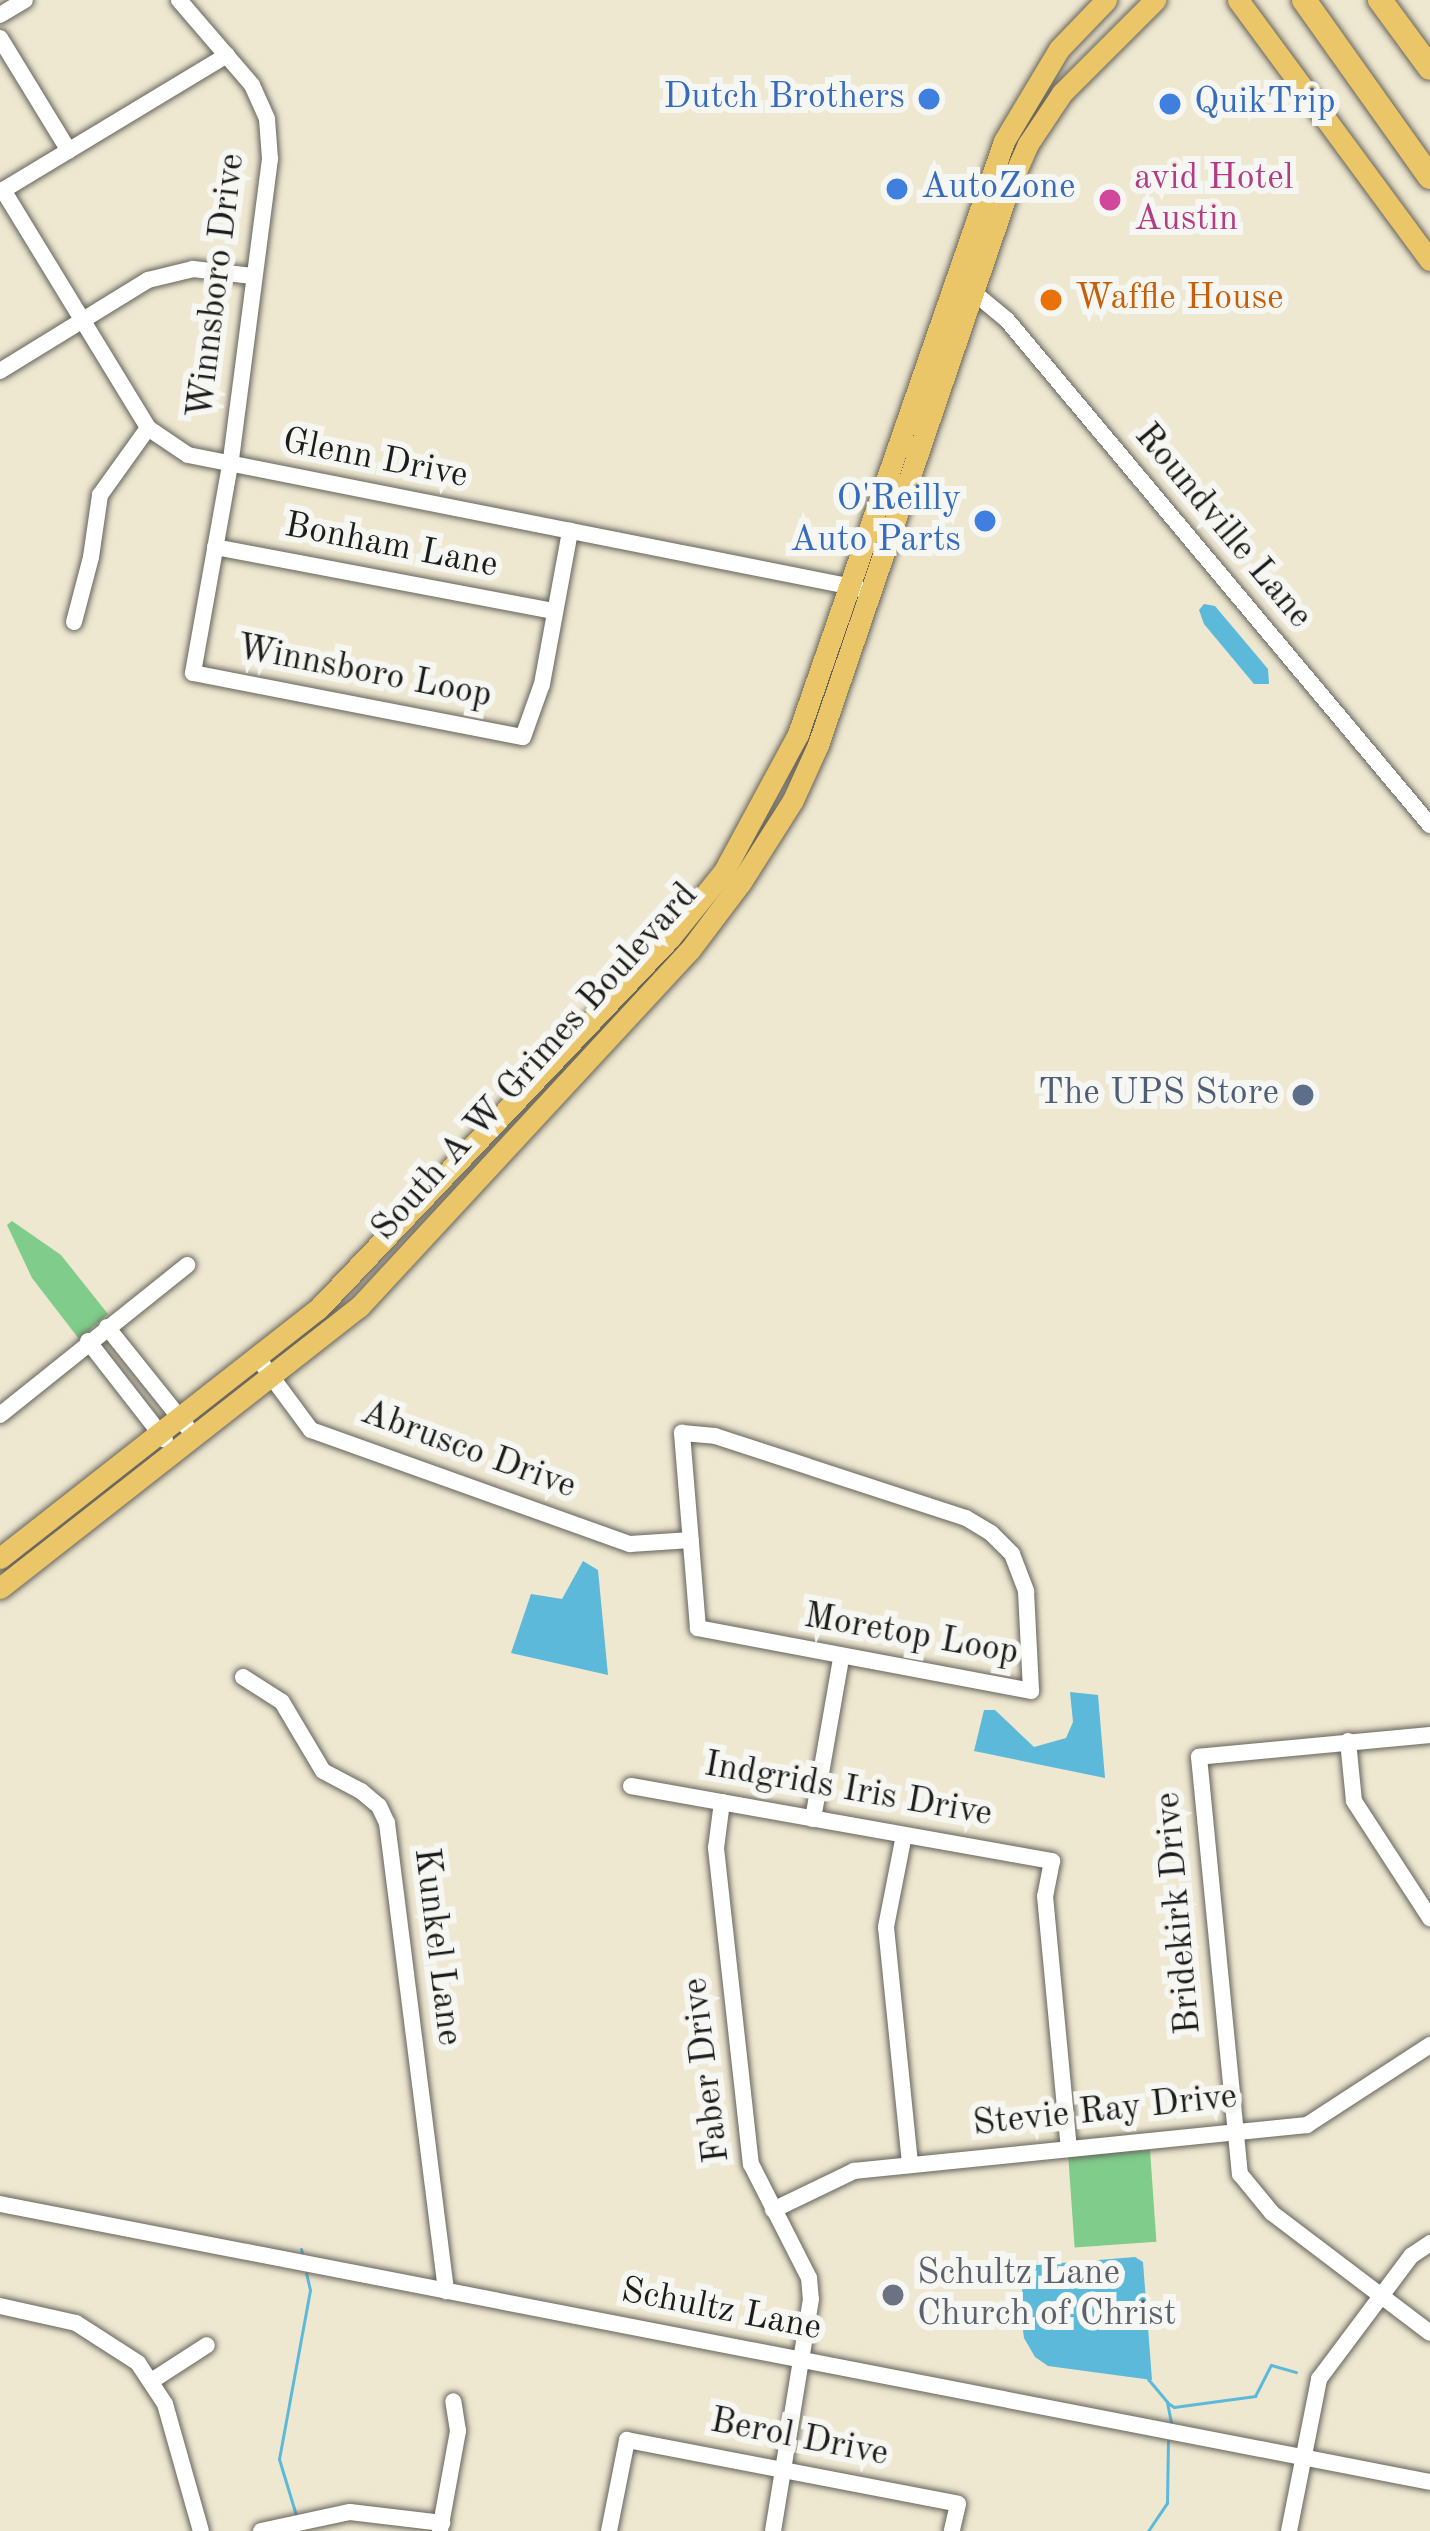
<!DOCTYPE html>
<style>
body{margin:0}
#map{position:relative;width:1430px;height:2531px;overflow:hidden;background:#eee8d1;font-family:"Old Standard TT",serif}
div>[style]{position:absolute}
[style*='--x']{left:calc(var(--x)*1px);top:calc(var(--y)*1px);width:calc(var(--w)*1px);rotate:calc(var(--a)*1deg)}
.green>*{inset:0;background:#80cc8b;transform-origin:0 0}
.water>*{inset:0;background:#5cb9da}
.stream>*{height:3px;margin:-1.5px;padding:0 1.5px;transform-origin:1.5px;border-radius:1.5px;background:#5cb9da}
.roads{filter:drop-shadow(0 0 3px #66635b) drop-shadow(0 0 3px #66635b)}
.minor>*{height:16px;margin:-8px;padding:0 8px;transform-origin:8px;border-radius:8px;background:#fff}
.major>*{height:21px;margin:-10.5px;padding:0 10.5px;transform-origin:10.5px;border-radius:10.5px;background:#ebc669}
.highway>*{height:24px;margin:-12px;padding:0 12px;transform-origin:12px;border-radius:12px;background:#ebc669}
.dots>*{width:33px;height:33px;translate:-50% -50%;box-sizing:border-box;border:6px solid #f6f6f2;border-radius:50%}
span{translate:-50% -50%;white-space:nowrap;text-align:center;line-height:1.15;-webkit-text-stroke:12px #f6f6f2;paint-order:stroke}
.shop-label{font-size:36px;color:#366cbe}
.right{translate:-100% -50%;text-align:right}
.left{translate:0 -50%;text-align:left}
.hotel-label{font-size:36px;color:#b23c85}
.street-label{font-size:36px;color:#1c1c1c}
.food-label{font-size:36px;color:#c56008}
.service-label{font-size:36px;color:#4e5e75}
.worship-label{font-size:36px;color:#5b616d}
</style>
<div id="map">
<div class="green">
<div style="clip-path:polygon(12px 1221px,61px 1255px,108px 1314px,79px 1339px,32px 1278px,7px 1225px)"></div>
<div style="left:1150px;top:2150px;width:92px;height:82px;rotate:86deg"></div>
</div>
<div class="water">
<div style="clip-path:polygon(1204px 604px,1215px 606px,1268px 669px,1269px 684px,1254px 684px,1204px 624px,1199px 610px)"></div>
<div style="clip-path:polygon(583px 1561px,598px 1570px,608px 1675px,511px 1653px,531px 1594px,562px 1599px)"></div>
<div style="clip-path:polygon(1070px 1692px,1098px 1695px,1105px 1778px,974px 1751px,984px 1710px,995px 1710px,1034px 1747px,1066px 1738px,1073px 1722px)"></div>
<div style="clip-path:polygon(1135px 2257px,1143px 2262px,1152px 2380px,1048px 2366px,1035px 2357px,1024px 2338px,1020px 2309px,1025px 2266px)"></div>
</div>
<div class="stream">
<div style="--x:301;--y:2249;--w:3;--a:72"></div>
<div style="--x:1148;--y:2379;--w:30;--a:50"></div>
<div style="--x:1167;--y:2402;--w:21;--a:79"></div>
<div style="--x:1168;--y:2403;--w:7;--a:34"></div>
<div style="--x:1174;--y:2407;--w:82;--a:-7.7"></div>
<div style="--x:1255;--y:2396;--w:35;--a:-63"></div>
<div style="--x:1271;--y:2365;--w:26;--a:16"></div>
<div style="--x:296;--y:2515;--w:59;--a:-106.9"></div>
<div style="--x:279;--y:2459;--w:172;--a:-79.6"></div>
<div style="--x:310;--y:2290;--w:17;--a:-103"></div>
<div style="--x:1148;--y:2531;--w:34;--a:-56"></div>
<div style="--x:1167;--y:2503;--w:62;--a:-89.1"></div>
</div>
<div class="roads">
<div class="minor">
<div style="--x:179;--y:0;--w:112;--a:49.3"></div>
<div style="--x:252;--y:85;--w:37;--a:66"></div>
<div style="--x:267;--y:119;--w:40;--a:85.7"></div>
<div style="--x:270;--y:159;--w:309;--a:97.4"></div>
<div style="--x:230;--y:465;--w:211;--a:100.1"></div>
<div style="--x:193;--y:673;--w:336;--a:11"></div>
<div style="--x:523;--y:737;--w:56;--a:-70.3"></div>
<div style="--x:542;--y:684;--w:156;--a:-79.6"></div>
<div style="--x:0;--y:15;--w:29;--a:-31"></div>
<div style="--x:0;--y:38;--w:132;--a:58.6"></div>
<div style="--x:3;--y:190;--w:279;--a:58.6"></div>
<div style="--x:148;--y:428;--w:48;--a:34"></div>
<div style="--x:188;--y:455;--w:683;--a:11.23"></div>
<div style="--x:0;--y:192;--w:265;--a:-31.1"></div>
<div style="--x:966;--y:286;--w:53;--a:39.7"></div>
<div style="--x:1007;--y:320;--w:659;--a:50.05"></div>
<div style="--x:0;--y:371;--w:174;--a:-31.6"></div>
<div style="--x:148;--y:280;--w:46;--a:-13.7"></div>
<div style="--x:193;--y:269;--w:60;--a:6.7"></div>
<div style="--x:215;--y:547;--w:345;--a:10.7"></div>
<div style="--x:74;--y:622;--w:67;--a:-75.3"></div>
<div style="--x:91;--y:557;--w:63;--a:-81.7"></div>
<div style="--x:100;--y:495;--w:82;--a:-54.4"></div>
<div style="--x:107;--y:1327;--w:128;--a:51.3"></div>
<div style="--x:88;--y:1341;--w:125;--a:52.1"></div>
<div style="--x:257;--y:1357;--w:91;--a:53.5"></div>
<div style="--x:311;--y:1430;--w:339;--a:19.7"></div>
<div style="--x:630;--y:1544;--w:61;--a:-3.8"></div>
<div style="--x:0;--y:1415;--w:240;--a:-38.7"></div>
<div style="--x:682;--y:1433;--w:33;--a:5"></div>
<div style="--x:715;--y:1436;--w:264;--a:18.1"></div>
<div style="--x:966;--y:1518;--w:29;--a:31"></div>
<div style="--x:991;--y:1533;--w:30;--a:45"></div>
<div style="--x:1012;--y:1554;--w:40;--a:69"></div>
<div style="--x:1026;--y:1591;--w:100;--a:87.1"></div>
<div style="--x:1031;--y:1691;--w:339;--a:-169.3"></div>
<div style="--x:698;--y:1628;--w:196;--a:-94.7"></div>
<div style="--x:243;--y:1677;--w:46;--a:32.7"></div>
<div style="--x:282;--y:1702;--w:80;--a:59.3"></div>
<div style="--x:323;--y:1771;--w:43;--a:27.8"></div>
<div style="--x:361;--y:1791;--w:23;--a:40"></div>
<div style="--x:379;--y:1806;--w:19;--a:65"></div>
<div style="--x:387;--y:1823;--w:472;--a:82.8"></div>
<div style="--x:1430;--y:1735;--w:232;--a:174.6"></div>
<div style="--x:1199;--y:1757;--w:419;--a:84.4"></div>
<div style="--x:1240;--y:2174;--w:50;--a:50.6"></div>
<div style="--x:1272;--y:2213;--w:198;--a:37.2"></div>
<div style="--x:1348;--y:1741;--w:60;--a:84.3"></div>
<div style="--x:1354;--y:1801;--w:140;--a:57"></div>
<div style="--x:631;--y:1786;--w:428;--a:10.1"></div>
<div style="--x:1052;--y:1861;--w:36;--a:101"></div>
<div style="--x:1045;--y:1896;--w:254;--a:84.6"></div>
<div style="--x:722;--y:1802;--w:46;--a:97.4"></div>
<div style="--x:716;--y:1848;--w:318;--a:83.7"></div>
<div style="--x:751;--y:2164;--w:128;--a:63"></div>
<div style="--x:809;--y:2278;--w:21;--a:85"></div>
<div style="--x:811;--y:2299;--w:235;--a:99.3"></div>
<div style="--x:813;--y:1819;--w:163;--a:-80.1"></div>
<div style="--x:904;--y:1835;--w:94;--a:101.1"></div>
<div style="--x:886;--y:1927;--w:239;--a:84.2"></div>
<div style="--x:0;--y:2204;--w:1457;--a:11"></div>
<div style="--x:773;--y:2210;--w:90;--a:-25.7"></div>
<div style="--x:854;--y:2171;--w:455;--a:-5.8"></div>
<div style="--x:1307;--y:2125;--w:147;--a:-33"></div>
<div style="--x:0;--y:2306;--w:78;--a:12.6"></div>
<div style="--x:76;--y:2323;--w:74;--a:32.8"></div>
<div style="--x:138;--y:2363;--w:49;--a:56.6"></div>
<div style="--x:165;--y:2404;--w:132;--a:74.2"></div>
<div style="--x:153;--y:2380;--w:64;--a:-32.9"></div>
<div style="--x:440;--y:2530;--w:101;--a:-79.7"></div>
<div style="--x:458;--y:2431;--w:30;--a:-99"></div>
<div style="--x:261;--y:2531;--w:91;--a:-12.1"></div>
<div style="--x:350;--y:2512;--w:93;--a:6.8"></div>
<div style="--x:609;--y:2531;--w:93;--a:-78.8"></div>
<div style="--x:627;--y:2440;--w:337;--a:10.9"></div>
<div style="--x:958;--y:2504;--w:28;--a:103"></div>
<div style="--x:1289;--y:2531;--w:155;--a:-78.8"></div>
<div style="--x:1319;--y:2379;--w:154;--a:-53.2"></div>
<div style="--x:1411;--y:2256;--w:23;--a:-34"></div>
</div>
<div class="major">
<div style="--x:1238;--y:0;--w:323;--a:53.6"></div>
<div style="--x:0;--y:1558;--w:404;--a:-38.1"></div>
<div style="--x:318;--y:1309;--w:511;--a:-46.51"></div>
<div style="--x:670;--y:938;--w:86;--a:-51.1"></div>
<div style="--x:724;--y:871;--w:156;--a:-61.6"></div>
<div style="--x:798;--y:734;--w:628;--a:-70.84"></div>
<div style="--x:1004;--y:141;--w:107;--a:-59.1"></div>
<div style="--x:1059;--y:49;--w:68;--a:-46.2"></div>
<div style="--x:0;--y:1588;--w:456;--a:-38.1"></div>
<div style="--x:359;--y:1307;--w:485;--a:-47.2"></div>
<div style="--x:689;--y:951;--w:86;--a:-53"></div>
<div style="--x:741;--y:882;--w:97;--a:-57.6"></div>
<div style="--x:793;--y:800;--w:60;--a:-65.6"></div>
<div style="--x:818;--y:745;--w:590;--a:-71.1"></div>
<div style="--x:1009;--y:187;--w:47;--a:-66.2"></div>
<div style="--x:1028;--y:144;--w:61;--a:-56.3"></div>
<div style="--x:1062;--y:93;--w:132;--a:-45"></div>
</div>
<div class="highway">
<div style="--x:1304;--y:0;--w:217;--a:54.6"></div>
<div style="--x:1380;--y:0;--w:84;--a:53.7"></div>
</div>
</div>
<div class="dots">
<div style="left:929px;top:99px;background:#3f7fe0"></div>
<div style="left:1170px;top:104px;background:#3f7fe0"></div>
<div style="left:897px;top:189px;background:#3f7fe0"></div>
<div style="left:1110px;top:200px;background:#d1479c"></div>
<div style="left:1051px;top:300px;background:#e8710a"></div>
<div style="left:985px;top:521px;background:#3f7fe0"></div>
<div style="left:1303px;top:1095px;background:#5c6f8a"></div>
<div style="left:893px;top:2295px;background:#6b7280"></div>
</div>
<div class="shop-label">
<span class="right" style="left:905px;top:99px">Dutch Brothers</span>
<span class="left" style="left:1194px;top:104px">QuikTrip</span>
<span class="left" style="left:921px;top:189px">AutoZone</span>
<span class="right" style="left:961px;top:521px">O'Reilly<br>Auto Parts</span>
</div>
<div class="hotel-label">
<span class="left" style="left:1134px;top:200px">avid Hotel<br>Austin</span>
</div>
<div class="street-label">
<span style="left:218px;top:286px;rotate:-83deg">Winnsboro Drive</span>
<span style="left:375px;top:460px;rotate:11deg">Glenn Drive</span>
<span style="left:1222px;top:527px;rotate:50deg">Roundville Lane</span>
<span style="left:391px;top:547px;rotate:11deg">Bonham Lane</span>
<span style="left:364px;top:673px;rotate:11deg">Winnsboro Loop</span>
<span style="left:536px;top:1063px;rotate:-48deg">South A W Grimes Boulevard</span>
<span style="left:468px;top:1451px;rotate:20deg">Abrusco Drive</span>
<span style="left:911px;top:1636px;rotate:10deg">Moretop Loop</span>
<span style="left:848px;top:1791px;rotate:10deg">Indgrids Iris Drive</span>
<span style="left:1180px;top:1913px;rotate:-95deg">Bridekirk Drive</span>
<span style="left:436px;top:1947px;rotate:83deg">Kunkel Lane</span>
<span style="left:708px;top:2070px;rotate:-97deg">Faber Drive</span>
<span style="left:1105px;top:2112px;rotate:-6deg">Stevie Ray Drive</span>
<span style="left:721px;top:2311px;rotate:11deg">Schultz Lane</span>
<span style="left:799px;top:2439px;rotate:11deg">Berol Drive</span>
</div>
<div class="food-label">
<span class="left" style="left:1075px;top:300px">Waffle House</span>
</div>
<div class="service-label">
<span class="right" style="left:1279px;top:1095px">The UPS Store</span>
</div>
<div class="worship-label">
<span class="left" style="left:917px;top:2295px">Schultz Lane<br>Church of Christ</span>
</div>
</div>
